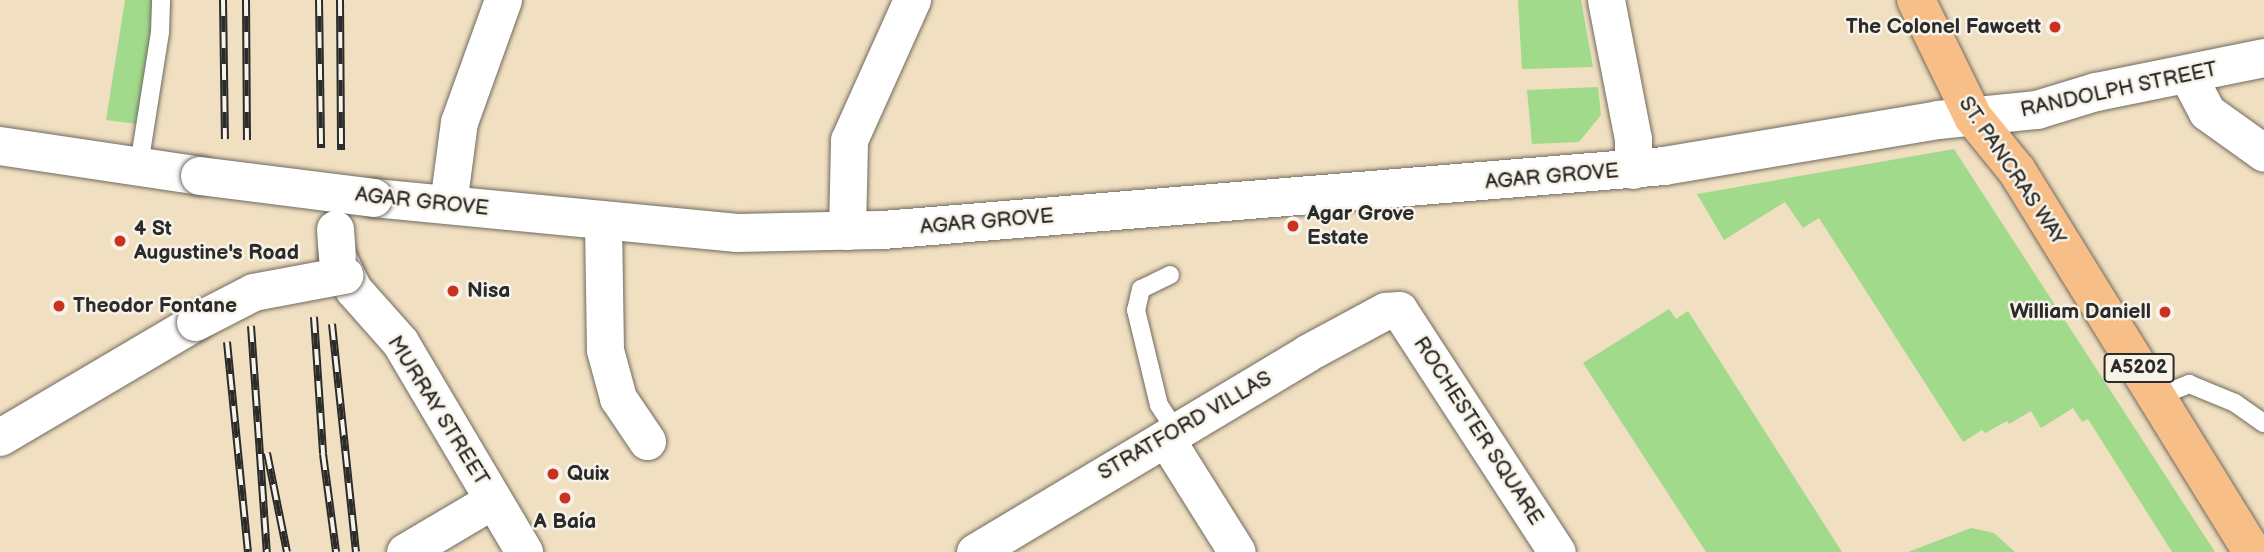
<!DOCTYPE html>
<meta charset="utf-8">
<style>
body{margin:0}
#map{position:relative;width:2264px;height:552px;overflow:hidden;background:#f0dfc0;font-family:"Balsamiq Sans",sans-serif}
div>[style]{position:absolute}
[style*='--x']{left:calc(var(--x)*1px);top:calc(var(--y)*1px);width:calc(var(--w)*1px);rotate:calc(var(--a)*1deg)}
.green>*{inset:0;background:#a2da8c}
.roads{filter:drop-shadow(0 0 2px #706a5f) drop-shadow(0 0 2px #706a5f)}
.service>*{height:18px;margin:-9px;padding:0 9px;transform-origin:9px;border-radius:9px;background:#fff}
.minor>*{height:37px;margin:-18.5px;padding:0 18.5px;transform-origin:18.5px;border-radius:18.5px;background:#fff}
.tertiary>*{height:38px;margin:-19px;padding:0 19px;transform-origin:19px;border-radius:19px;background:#fff}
.primary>*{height:38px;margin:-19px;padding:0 19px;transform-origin:19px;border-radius:19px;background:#f7be88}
.rail>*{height:8px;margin-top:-4px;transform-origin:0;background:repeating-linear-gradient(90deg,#f7f3e8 0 16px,#2b2b2b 0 32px);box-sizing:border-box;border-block:2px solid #2b2b2b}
.bridges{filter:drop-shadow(0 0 2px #706a5f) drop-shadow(0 0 2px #706a5f)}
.minor-bridge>*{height:37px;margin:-18.5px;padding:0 18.5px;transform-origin:18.5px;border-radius:18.5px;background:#fff}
.tertiary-bridge>*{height:38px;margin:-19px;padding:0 19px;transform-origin:19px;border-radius:19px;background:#fff}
.dots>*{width:19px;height:19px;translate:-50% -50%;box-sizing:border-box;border:4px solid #f7f3e8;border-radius:50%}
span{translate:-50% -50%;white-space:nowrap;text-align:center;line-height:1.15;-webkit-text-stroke:5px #f7f3e8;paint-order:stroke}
.shield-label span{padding:2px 5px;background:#f7f3e8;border:2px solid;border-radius:5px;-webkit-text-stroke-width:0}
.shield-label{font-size:19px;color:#2b2b2b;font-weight:700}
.poi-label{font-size:21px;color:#2b2b2b;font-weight:700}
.right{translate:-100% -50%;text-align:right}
.left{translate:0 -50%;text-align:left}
.street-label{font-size:21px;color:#2b2b2b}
</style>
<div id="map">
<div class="green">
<div style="clip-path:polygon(125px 0,161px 0,137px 124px,106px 120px)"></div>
<div style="clip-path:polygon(1518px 0,1581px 0,1593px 67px,1522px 69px)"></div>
<div style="clip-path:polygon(1598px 87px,1601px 115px,1579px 142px,1532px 144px,1527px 90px)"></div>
<div style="clip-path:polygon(1954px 149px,2215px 552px,2172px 552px,2088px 419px,2082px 422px,2073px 408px,2041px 428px,2031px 411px,2009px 424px,2007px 421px,1985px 433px,1982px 430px,1963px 442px,1819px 218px,1803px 228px,1785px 202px,1724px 240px,1697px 194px)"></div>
<div style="clip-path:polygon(1669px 309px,1676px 319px,1688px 311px,1842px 552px,1706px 552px,1583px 363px)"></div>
<div style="clip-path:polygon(1971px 528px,1994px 533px,2015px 552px,1908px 552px)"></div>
</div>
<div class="roads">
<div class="service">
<div style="--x:139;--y:165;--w:135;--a:-81"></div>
<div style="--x:160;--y:32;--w:32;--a:-88"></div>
<div style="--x:1170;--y:275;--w:32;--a:154"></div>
<div style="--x:1141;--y:289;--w:22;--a:103"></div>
<div style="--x:1136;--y:310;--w:98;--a:76.4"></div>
<div style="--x:1159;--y:405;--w:33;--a:57"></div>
<div style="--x:2157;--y:397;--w:35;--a:-22"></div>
<div style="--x:2189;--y:384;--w:50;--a:22.4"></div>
<div style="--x:2235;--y:403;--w:35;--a:35"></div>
</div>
<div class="minor">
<div style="--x:1606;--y:0;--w:142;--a:79"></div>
<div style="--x:1633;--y:139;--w:31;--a:90"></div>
<div style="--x:2187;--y:74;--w:43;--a:62.2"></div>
<div style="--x:2207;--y:112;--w:70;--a:35.7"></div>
<div style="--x:448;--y:204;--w:83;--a:-82.4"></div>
<div style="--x:459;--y:122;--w:130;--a:-70.2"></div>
<div style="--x:603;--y:223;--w:127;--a:89.1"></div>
<div style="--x:605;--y:350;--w:50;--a:74.8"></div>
<div style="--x:618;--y:398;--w:52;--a:56"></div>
<div style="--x:847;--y:231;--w:91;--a:-88.7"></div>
<div style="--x:849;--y:140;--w:154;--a:-65.8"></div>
<div style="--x:337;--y:256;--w:37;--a:64"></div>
<div style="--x:353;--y:289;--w:71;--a:48.4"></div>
<div style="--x:400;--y:342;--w:244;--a:59.4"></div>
<div style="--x:0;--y:437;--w:226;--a:-30.5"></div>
<div style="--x:1166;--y:439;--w:133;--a:57.9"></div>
<div style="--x:405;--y:552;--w:102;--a:-30.6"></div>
<div style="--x:975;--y:552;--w:387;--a:-30.9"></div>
<div style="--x:1307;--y:353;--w:89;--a:-28.3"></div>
<div style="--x:1385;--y:311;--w:14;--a:-4"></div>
<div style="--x:1399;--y:310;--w:289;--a:56.9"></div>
</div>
<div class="tertiary">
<div style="--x:0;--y:146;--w:202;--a:8.5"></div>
<div style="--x:374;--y:198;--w:365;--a:5.5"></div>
<div style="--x:737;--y:233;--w:146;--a:-1.2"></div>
<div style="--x:883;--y:230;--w:784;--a:-4.68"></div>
<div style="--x:1664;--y:166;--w:278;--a:-9.5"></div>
<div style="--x:1938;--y:120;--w:100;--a:-5.8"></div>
<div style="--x:2037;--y:110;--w:62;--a:-17"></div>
<div style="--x:2096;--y:92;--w:171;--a:-11.4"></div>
</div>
<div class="primary">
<div style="--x:1916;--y:0;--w:130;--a:64"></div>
<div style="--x:1973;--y:117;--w:70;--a:50.8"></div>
<div style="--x:2017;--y:171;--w:448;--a:58.3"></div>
</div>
</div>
<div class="rail">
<div style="--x:223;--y:0;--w:139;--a:89.2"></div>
<div style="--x:246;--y:0;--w:140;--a:89.6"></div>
<div style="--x:319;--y:0;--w:148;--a:89.2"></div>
<div style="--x:340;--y:0;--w:150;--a:89.6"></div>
<div style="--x:314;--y:317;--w:137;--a:86.2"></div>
<div style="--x:323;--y:454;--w:99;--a:82.4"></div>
<div style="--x:332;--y:324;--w:229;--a:84"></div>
<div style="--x:251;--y:326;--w:227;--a:86"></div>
<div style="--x:227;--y:342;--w:211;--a:84.3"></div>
<div style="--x:267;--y:453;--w:101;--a:78.6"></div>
</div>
<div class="bridges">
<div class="minor-bridge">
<div style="--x:335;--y:229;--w:27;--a:86"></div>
<div style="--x:195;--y:322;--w:65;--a:-27.3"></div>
<div style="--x:253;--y:292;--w:93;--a:-10.6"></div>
</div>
<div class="tertiary-bridge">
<div style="--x:200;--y:176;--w:175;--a:7.2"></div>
</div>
</div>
<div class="dots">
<div style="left:2055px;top:27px;background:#c8321e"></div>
<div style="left:1293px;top:226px;background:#c8321e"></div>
<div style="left:120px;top:241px;background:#c8321e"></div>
<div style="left:453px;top:291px;background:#c8321e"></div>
<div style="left:59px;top:306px;background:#c8321e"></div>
<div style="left:2165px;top:312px;background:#c8321e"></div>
<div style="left:553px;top:474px;background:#c8321e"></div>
<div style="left:565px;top:498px;background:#c8321e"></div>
</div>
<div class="shield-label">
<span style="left:2139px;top:368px">A5202</span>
</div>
<div class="poi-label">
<span class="right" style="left:2041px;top:27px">The Colonel Fawcett</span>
<span class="left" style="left:1307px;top:226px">Agar Grove<br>Estate</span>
<span class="left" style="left:134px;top:241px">4 St<br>Augustine's Road</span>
<span class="left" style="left:467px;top:291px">Nisa</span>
<span class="left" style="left:73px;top:306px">Theodor Fontane</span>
<span class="right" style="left:2151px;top:312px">William Daniell</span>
<span class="left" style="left:567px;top:474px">Quix</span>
<span style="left:565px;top:522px">A Baía</span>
</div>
<div class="street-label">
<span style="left:2119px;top:90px;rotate:-12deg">RANDOLPH STREET</span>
<span style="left:2012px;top:171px;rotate:56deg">ST. PANCRAS WAY</span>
<span style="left:1552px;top:177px;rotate:-5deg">AGAR GROVE</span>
<span style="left:422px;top:202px;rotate:6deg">AGAR GROVE</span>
<span style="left:987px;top:222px;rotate:-5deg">AGAR GROVE</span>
<span style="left:438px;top:411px;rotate:58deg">MURRAY STREET</span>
<span style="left:1185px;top:426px;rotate:-30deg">STRATFORD VILLAS</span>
<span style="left:1478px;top:431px;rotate:57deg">ROCHESTER SQUARE</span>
</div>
</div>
